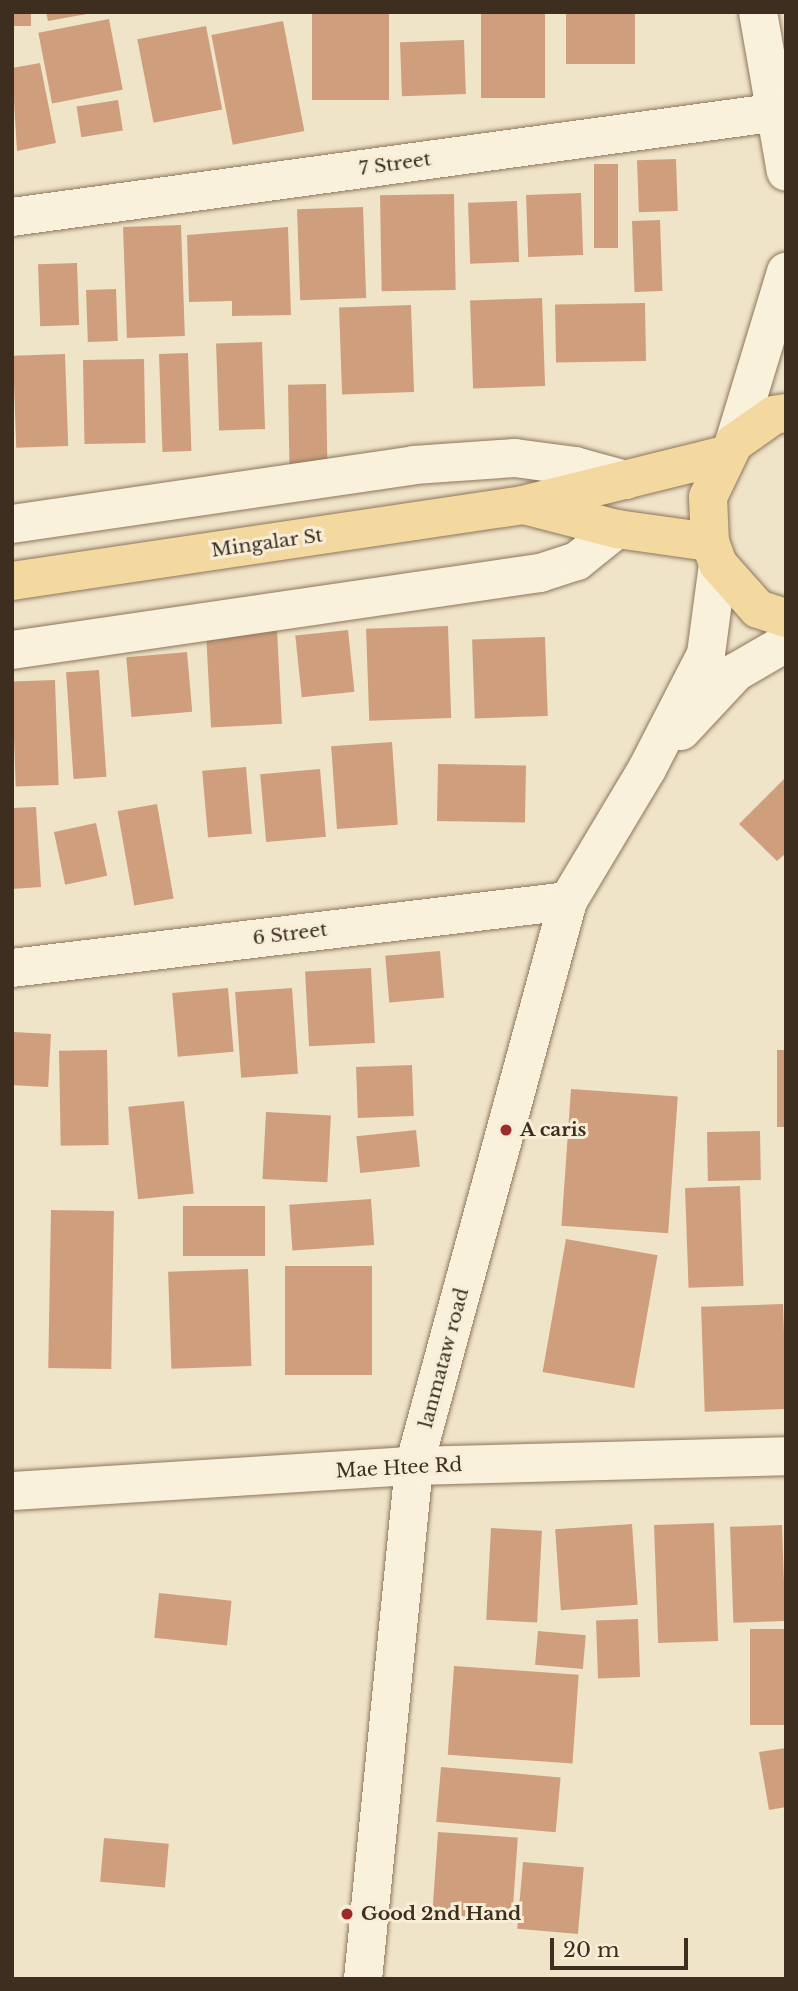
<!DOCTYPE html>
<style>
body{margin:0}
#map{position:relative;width:798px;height:1991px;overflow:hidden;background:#f0e4c8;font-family:"Libre Baskerville",serif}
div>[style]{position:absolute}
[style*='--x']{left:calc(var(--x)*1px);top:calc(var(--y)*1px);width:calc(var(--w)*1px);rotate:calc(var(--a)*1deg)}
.building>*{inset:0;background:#cf9f7d;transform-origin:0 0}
.roads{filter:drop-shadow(0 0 2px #8d765c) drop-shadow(0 0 2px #8d765c)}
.minor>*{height:38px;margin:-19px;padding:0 19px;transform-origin:19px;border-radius:19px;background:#faf1dc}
.major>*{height:38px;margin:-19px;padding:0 19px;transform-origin:19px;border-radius:19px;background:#f3d9a0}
.dots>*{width:19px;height:19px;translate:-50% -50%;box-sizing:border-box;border:4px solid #f7eed8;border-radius:50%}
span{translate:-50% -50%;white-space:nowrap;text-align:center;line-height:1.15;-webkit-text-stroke:6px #f7eed8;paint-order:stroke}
.street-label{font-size:19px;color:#3d2e20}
.poi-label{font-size:19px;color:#3d2e20;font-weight:700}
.left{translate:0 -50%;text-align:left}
.frame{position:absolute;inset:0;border:14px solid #3d2e20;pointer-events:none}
.scale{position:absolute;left:550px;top:1938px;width:138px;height:32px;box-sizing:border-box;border:4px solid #3d2e20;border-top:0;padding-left:9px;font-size:21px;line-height:24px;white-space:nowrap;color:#3d2e20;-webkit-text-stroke:5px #f7eed8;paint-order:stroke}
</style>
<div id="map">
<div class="building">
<div style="left:12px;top:12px;width:19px;height:14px"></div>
<div style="clip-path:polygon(46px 12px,87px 12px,87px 14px,48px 21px)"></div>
<div style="left:312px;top:12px;width:77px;height:88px"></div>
<div style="left:481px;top:12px;width:64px;height:86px"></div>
<div style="left:566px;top:12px;width:69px;height:52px"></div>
<div style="left:109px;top:19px;width:72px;height:72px;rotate:79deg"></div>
<div style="left:283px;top:21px;width:112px;height:73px;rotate:79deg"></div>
<div style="left:206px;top:26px;width:85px;height:70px;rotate:79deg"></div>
<div style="left:464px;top:40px;width:54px;height:64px;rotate:88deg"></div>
<div style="clip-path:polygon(40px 63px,56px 143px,17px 151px,12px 68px)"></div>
<div style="left:118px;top:100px;width:31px;height:42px;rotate:81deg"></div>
<div style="left:676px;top:159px;width:52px;height:39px;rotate:88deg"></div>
<div style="left:594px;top:164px;width:24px;height:84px"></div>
<div style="left:581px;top:193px;width:62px;height:55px;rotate:88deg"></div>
<div style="left:454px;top:194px;width:96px;height:74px;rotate:89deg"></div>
<div style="left:517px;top:201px;width:61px;height:49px;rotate:88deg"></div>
<div style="left:363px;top:207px;width:91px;height:66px;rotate:88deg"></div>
<div style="left:660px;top:220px;width:71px;height:28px;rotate:88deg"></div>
<div style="left:181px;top:225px;width:111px;height:58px;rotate:88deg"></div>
<div style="clip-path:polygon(288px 227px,291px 315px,232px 316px,232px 301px,189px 302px,187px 235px)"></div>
<div style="left:77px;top:263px;width:62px;height:39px;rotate:88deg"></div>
<div style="left:116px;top:289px;width:52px;height:30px;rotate:88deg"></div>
<div style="left:542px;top:298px;width:88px;height:72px;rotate:88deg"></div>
<div style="left:645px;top:303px;width:58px;height:90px;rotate:89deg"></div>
<div style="left:411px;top:305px;width:87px;height:72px;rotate:88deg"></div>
<div style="left:262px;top:342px;width:87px;height:46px;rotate:88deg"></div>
<div style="left:188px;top:353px;width:98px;height:29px;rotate:88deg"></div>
<div style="left:65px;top:354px;width:92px;height:52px;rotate:88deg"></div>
<div style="left:144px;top:359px;width:84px;height:61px;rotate:89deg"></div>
<div style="left:326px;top:384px;width:85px;height:38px;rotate:89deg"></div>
<div style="left:448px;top:626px;width:92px;height:82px;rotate:88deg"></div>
<div style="left:277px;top:630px;width:94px;height:71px;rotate:87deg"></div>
<div style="left:348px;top:630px;width:62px;height:53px;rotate:84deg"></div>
<div style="left:545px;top:637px;width:79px;height:73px;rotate:88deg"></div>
<div style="left:187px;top:652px;width:60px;height:61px;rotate:85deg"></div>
<div style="left:99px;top:670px;width:107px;height:33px;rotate:86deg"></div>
<div style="left:55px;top:680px;width:105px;height:43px;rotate:88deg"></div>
<div style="left:392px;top:742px;width:83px;height:61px;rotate:86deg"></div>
<div style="left:438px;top:764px;width:88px;height:57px;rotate:1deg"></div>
<div style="left:246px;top:767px;width:67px;height:44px;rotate:85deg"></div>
<div style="left:320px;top:769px;width:68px;height:60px;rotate:85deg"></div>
<div style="clip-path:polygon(786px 777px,786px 853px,777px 861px,739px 824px)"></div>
<div style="left:157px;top:804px;width:96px;height:40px;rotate:80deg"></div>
<div style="clip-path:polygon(36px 807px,41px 887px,12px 889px,12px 808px)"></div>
<div style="left:96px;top:823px;width:54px;height:43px;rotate:78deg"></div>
<div style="left:440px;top:951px;width:47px;height:55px;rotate:85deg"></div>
<div style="left:371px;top:968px;width:75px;height:66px;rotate:87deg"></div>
<div style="left:228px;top:988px;width:64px;height:56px;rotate:85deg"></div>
<div style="left:292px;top:988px;width:86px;height:57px;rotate:86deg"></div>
<div style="left:13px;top:1032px;width:38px;height:53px;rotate:3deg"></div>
<div style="left:107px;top:1050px;width:95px;height:48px;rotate:89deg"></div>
<div style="left:777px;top:1050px;width:9px;height:77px"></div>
<div style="left:412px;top:1065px;width:51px;height:56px;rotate:88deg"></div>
<div style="left:571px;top:1089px;width:107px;height:137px;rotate:4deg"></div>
<div style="left:184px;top:1101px;width:93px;height:56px;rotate:84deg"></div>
<div style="left:266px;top:1112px;width:65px;height:67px;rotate:3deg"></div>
<div style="left:416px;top:1130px;width:37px;height:60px;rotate:84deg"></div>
<div style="left:760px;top:1131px;width:49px;height:53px;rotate:89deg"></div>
<div style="left:740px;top:1186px;width:100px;height:55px;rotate:88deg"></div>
<div style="left:371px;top:1199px;width:46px;height:82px;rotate:86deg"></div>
<div style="left:183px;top:1206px;width:82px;height:50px"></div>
<div style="left:51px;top:1210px;width:63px;height:158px;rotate:1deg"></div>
<div style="left:566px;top:1239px;width:93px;height:135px;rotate:10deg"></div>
<div style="left:285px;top:1266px;width:87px;height:109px"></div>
<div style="left:248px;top:1269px;width:97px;height:80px;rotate:88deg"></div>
<div style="left:783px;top:1304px;width:105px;height:82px;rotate:88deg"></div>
<div style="left:714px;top:1523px;width:118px;height:60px;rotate:88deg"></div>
<div style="left:632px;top:1524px;width:81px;height:77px;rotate:86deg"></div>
<div style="left:782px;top:1525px;width:96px;height:52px;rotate:88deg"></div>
<div style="left:491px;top:1528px;width:51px;height:92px;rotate:3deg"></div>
<div style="left:159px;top:1593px;width:73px;height:45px;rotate:6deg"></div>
<div style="left:638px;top:1619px;width:58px;height:42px;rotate:88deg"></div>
<div style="left:786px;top:1629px;width:96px;height:36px;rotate:90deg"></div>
<div style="left:538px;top:1631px;width:48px;height:34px;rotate:5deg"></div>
<div style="left:454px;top:1666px;width:125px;height:89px;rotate:4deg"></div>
<div style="clip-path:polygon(786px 1748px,786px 1807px,769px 1810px,759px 1752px)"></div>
<div style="left:441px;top:1767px;width:120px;height:55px;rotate:5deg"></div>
<div style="left:438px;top:1832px;width:80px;height:86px;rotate:4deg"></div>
<div style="left:104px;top:1838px;width:65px;height:44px;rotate:5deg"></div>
<div style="left:523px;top:1862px;width:61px;height:67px;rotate:5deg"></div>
</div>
<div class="roads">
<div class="minor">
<div style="--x:758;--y:12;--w:162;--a:80.1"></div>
<div style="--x:12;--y:217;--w:774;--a:-7.8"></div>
<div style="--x:734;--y:443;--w:179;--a:-73.1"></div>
<div style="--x:12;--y:524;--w:406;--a:-8.3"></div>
<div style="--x:414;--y:465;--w:101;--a:-4"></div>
<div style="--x:515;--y:458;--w:61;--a:7.6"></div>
<div style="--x:575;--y:466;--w:53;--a:15.4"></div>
<div style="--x:12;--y:650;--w:534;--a:-8.3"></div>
<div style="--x:540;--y:573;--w:39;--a:-18"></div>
<div style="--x:577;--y:561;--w:51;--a:-38.7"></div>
<div style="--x:681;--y:731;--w:81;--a:-47"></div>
<div style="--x:736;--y:672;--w:58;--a:-30.1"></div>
<div style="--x:12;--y:968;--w:560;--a:-6.87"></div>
<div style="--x:12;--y:1491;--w:403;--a:-3.6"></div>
<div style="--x:414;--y:1466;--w:372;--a:-1.5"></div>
<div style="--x:363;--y:1979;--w:516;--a:-84.32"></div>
<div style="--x:414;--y:1466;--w:586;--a:-74.75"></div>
<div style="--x:568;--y:901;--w:154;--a:-59.1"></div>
<div style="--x:647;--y:769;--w:129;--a:-62.8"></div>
<div style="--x:706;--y:654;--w:91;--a:-82.4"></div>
</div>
<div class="major">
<div style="--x:786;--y:413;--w:12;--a:171"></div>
<div style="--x:774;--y:415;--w:49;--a:145"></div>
<div style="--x:734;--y:443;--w:60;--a:115.7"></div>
<div style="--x:708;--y:497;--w:45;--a:87.5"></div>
<div style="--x:710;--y:542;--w:23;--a:70"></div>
<div style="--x:718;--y:564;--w:60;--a:48.4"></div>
<div style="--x:758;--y:609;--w:29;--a:18"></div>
<div style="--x:528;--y:506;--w:92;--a:14.5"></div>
<div style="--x:617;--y:529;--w:94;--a:8"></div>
<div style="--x:12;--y:581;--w:517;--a:-8.46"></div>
<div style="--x:523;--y:505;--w:208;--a:-13.9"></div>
</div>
</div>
<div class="dots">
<div style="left:506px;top:1130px;background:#9e2a2b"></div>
<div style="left:347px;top:1914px;background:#9e2a2b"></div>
</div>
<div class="street-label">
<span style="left:395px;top:164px;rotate:-8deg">7 Street</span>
<span style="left:267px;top:543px;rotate:-8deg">Mingalar St</span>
<span style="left:290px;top:934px;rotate:-7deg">6 Street</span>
<span style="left:444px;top:1358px;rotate:-75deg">lanmataw road</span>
<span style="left:399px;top:1468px;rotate:-3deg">Mae Htee Rd</span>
</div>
<div class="poi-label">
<span class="left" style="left:520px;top:1130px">A caris</span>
<span class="left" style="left:361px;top:1914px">Good 2nd Hand</span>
</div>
<div class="frame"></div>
<div class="scale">20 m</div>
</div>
